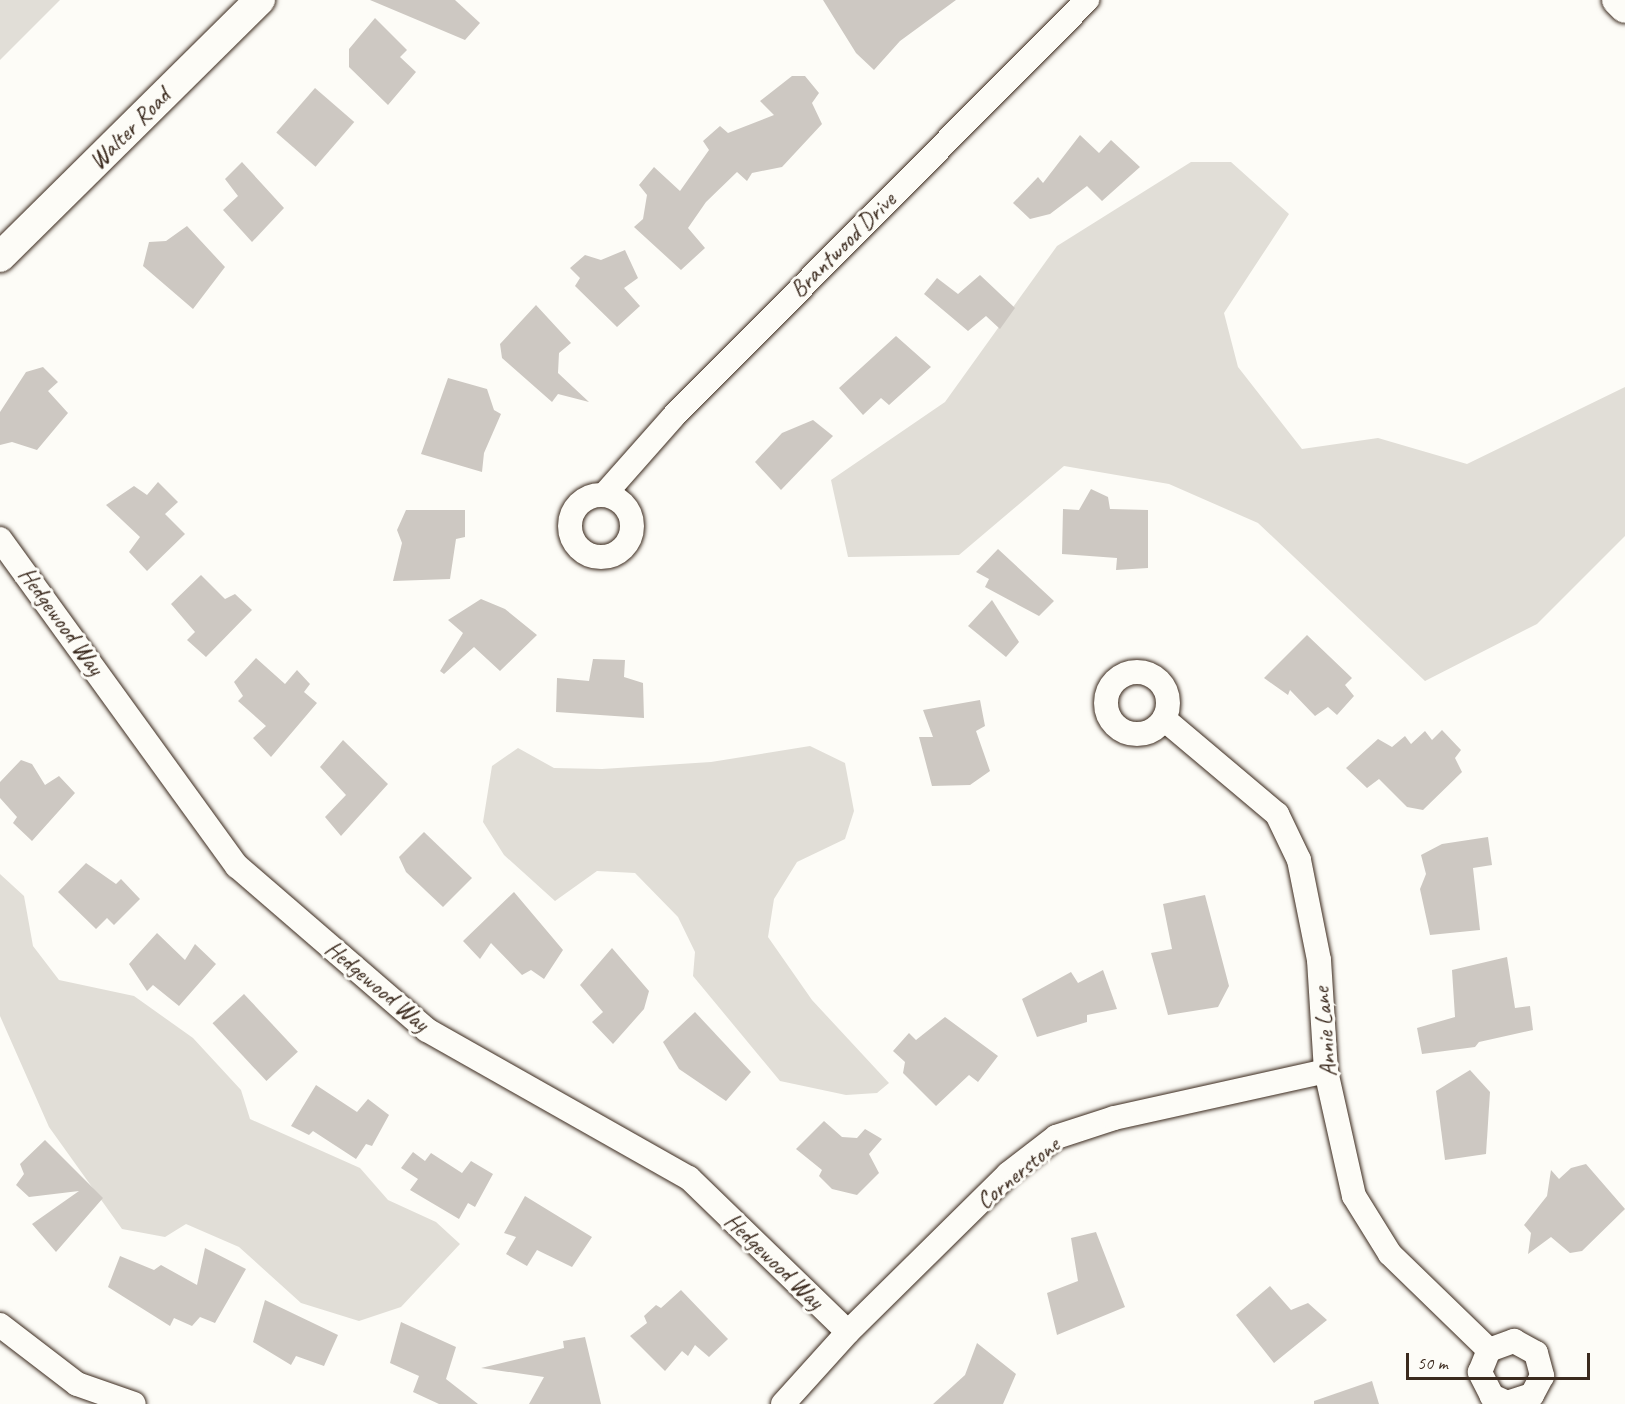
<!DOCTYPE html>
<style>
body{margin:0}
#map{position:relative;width:1625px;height:1404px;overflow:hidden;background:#fdfcf7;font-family:Caveat,sans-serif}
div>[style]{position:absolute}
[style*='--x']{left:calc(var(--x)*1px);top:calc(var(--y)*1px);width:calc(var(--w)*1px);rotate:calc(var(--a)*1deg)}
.green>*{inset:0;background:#e1ded7}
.building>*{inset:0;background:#cdc8c2;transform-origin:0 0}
.roads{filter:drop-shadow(0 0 2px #3b2a1e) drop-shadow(0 0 2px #3b2a1e)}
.minor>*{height:24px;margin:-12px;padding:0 12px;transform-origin:12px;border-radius:12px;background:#fdfcf7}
.minor>.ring{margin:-12px;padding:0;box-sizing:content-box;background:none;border:24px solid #fdfcf7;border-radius:50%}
.tertiary>*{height:30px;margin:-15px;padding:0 15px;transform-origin:15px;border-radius:15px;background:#fdfcf7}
span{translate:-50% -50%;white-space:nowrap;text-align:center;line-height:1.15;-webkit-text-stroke:6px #fdfcf7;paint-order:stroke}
.street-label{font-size:24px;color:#3b2a1e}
.scale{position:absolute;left:1406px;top:1353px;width:184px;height:27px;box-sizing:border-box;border:3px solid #3b2a1e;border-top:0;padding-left:8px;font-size:18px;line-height:21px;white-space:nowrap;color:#3b2a1e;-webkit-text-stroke:4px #fdfcf7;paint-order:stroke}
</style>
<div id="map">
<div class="green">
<div style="clip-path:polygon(0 0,60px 0,0 60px)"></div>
<div style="clip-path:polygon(1191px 162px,1231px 162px,1289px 214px,1224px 313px,1238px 367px,1302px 449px,1378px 438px,1467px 464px,1625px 387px,1625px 536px,1537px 624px,1425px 681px,1258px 523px,1169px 484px,1064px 466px,959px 555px,848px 557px,831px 480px,945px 402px,1057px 246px)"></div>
<div style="clip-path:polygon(810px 746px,845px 763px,854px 811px,845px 839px,797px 862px,774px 899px,768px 937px,812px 1000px,889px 1083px,877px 1093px,846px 1095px,780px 1081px,693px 976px,695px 952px,678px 917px,635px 873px,597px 871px,555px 901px,504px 855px,483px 822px,492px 766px,518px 748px,554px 768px,602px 769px,711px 762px)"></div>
<div style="clip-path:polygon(0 874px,24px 896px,33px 946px,59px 980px,134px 996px,193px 1038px,241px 1090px,250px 1119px,360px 1168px,388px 1200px,436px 1222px,460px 1244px,401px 1307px,359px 1321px,301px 1303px,239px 1247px,186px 1224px,165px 1237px,122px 1229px,49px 1127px,0 1016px)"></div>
</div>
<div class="building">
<div style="clip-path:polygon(370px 0,455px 0,480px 23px,465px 40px)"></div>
<div style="clip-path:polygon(823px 0,956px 0,900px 41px,874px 70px,856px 53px)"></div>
<div style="clip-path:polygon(375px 18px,407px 50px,400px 57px,416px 72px,388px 105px,349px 67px,349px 49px)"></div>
<div style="clip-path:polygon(792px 76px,805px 76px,819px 93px,812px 103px,822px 124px,782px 167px,752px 173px,747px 181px,737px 172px,706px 202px,688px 228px,705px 248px,681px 270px,634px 227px,643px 219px,647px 195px,639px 185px,654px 167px,680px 191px,709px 150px,703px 141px,720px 126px,728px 133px,774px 115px,760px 101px)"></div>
<div style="left:315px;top:88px;width:52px;height:59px;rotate:41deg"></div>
<div style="clip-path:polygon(1080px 135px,1099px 153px,1111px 140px,1140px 167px,1102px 201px,1087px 186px,1050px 214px,1030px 219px,1013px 203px,1038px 177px,1043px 183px)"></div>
<div style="clip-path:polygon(242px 162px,284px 208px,252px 242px,223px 210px,238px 196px,225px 179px)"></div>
<div style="clip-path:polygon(187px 226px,225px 267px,193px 309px,143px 266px,149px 242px,166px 241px)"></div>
<div style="clip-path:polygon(625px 250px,638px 278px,624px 288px,640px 306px,617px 327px,575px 286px,580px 278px,570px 268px,585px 255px,601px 260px)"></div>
<div style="clip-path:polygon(980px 275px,1015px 308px,1000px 329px,986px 316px,968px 331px,924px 294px,937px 278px,958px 294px)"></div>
<div style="clip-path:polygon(536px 305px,571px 343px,559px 353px,558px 373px,589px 402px,558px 394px,552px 402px,502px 358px,500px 344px)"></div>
<div style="clip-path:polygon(896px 336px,931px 367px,889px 405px,881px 398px,863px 415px,839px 388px)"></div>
<div style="clip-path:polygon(43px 367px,58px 382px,48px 391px,68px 413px,37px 450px,12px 442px,0 445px,0 412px,26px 372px)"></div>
<div style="clip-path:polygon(448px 378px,487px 389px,494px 410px,501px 414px,484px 453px,482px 472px,421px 454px)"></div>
<div style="clip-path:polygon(813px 420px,833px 436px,781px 490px,755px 462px,782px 433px)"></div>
<div style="clip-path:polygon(158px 482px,178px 502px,165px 514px,185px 534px,147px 571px,129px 552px,140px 537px,106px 505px,134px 486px,147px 495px)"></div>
<div style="clip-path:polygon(1091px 489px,1108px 497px,1110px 509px,1148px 510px,1148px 568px,1116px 570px,1117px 558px,1062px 554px,1063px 509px,1079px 510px)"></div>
<div style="clip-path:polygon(406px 510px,465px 510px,465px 537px,456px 539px,450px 579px,393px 581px,402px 543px,397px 530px)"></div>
<div style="clip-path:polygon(998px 549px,1054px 601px,1039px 616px,985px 587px,989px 579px,976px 572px)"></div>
<div style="clip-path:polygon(201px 575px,225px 599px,235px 594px,252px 610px,206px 657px,187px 640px,195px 632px,171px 604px)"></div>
<div style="clip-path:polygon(481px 599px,505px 609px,537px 635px,500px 671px,474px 647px,444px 674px,440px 671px,463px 633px,448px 620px)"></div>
<div style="clip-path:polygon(992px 600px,1019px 642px,1006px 657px,968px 626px)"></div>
<div style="clip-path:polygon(1307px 635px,1352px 678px,1345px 685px,1354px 696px,1337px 715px,1328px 707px,1315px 716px,1290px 690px,1288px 695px,1264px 678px)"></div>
<div style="clip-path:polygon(256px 658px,285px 684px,297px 670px,310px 684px,304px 692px,317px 703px,271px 757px,253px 738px,266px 726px,238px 701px,243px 696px,234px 682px)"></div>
<div style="clip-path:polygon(593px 659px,625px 660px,624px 677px,643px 683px,644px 718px,556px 712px,557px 678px,589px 681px)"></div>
<div style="clip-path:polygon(980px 700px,985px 726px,976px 731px,990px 771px,970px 785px,932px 786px,919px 737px,933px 737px,923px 710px)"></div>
<div style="clip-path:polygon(1442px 730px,1461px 750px,1455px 758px,1462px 772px,1423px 810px,1407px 807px,1379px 779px,1367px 788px,1346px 768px,1378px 739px,1392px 747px,1405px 736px,1411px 744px,1425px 731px,1432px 740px)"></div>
<div style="clip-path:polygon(343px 740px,388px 784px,341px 836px,325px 817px,346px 795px,320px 767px)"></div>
<div style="clip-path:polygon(21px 760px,32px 764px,45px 785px,59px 776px,75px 793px,32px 841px,13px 823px,17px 817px,0 798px,0 782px)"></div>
<div style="clip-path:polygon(424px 832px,472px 878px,443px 907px,406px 872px,399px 857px)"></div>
<div style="clip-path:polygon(1488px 837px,1492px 865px,1473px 868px,1480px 930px,1430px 935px,1420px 889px,1426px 874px,1421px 855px,1442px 844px)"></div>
<div style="clip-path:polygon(86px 863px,116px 884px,121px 879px,140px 899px,114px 925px,107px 918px,96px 929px,58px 892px)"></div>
<div style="clip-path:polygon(514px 892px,563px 950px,544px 979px,531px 970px,522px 975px,491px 943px,480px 959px,463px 941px)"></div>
<div style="clip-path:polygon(1205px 895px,1229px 986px,1218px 1007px,1168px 1015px,1151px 953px,1172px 949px,1163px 904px)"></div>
<div style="clip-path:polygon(157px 933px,185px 960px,195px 944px,216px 964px,179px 1006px,153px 985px,147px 991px,129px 964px)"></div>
<div style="clip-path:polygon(612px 948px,649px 991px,644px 1009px,613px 1044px,592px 1022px,603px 1012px,580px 985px)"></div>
<div style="clip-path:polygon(1507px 957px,1515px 1008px,1530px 1006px,1533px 1030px,1479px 1042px,1475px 1047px,1422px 1054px,1417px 1028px,1455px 1017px,1452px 970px)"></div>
<div style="clip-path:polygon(1103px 970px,1117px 1009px,1087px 1015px,1087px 1022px,1037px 1037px,1022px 999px,1071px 972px,1078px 983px)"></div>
<div style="left:244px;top:994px;width:79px;height:43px;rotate:47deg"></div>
<div style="clip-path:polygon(695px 1012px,751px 1072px,726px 1101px,679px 1069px,663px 1042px)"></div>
<div style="clip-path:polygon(945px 1017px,998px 1056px,978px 1082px,969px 1075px,936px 1106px,903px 1073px,905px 1062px,893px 1051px,909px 1033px,916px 1040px)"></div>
<div style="clip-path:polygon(1470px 1070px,1490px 1092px,1486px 1154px,1445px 1160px,1436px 1091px)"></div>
<div style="clip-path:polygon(316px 1085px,357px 1112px,368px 1099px,389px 1115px,372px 1146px,366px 1144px,356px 1159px,313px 1131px,309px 1135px,291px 1126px)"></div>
<div style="clip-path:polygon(824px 1121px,842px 1137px,857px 1138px,865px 1129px,882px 1139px,869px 1154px,879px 1173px,857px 1195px,832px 1189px,819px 1176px,822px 1170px,796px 1149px)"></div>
<div style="clip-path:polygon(45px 1140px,103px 1198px,56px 1252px,32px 1224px,79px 1191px,29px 1197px,16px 1185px,24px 1174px,20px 1164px)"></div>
<div style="clip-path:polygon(413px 1152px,425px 1161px,431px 1153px,462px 1173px,471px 1161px,493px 1174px,475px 1207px,468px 1203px,459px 1219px,410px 1190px,418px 1179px,401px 1168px)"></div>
<div style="clip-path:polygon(1586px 1164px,1625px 1209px,1582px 1251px,1570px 1253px,1551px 1237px,1528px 1254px,1531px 1233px,1524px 1225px,1547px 1196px,1551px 1170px,1559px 1179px,1571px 1168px)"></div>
<div style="clip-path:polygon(525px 1196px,592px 1237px,572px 1267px,537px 1250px,527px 1266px,506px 1254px,516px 1237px,504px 1233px)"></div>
<div style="clip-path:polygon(1096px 1232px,1125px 1307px,1057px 1335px,1047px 1293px,1078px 1281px,1071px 1238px)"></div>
<div style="clip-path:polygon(205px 1248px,246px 1269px,215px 1323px,200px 1317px,192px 1326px,174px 1318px,170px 1326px,108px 1287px,120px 1256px,154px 1270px,161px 1265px,197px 1285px)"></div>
<div style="clip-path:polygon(1270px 1286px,1291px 1310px,1308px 1303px,1327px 1320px,1274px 1363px,1236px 1315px)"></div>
<div style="clip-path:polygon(681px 1290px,728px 1339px,709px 1357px,695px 1345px,688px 1356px,682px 1351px,665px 1371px,630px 1336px,647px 1323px,644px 1316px,656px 1305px,661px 1308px)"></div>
<div style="clip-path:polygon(265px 1300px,338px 1335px,324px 1366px,296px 1356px,291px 1365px,253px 1342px)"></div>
<div style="clip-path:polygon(401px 1322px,456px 1347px,446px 1379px,478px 1404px,439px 1404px,413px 1392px,419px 1376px,390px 1363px)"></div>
<div style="clip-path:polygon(585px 1337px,601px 1404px,529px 1404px,544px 1377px,481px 1368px,564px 1348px,563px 1341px)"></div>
<div style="clip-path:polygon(977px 1343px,1016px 1374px,1003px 1404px,933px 1404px,965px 1375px)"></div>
<div style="clip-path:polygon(1372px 1381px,1379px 1404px,1314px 1404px,1314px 1401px)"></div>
</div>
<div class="roads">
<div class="minor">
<div style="--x:604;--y:495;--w:104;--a:-48.5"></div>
<div style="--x:673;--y:417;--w:588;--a:-45.21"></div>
<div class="ring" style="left:570px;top:495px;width:38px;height:38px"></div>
<div style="--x:0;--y:539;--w:404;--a:54.1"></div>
<div style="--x:237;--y:866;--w:251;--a:40.8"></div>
<div style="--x:427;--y:1030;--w:301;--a:29.5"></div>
<div style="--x:689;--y:1178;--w:221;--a:44.1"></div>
<div class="ring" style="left:1106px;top:672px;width:38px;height:38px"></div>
<div style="--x:1164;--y:719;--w:148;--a:40.1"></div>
<div style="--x:1277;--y:814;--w:51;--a:64.4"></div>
<div style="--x:1299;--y:860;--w:102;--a:78.7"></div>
<div style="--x:1319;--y:960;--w:111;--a:86.4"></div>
<div style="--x:1326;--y:1071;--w:128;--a:77.4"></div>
<div style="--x:1354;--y:1196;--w:68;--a:58.2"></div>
<div style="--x:1390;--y:1254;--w:138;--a:44.1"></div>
<div style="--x:1489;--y:1350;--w:27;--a:-20"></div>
<div style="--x:1514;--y:1341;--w:25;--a:29"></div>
<div style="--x:1536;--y:1353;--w:24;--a:75"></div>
<div style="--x:1542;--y:1376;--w:21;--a:118"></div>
<div style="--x:1532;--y:1395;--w:26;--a:162"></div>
<div style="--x:1507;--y:1403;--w:17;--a:-155"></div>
<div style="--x:1492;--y:1396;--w:27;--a:-117"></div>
<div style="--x:1480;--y:1372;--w:24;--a:-68"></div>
<div style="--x:0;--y:1325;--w:97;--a:37.5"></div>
<div style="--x:77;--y:1384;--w:60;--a:19.3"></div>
<div style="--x:783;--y:1404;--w:97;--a:-47.9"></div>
<div style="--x:848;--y:1332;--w:225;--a:-44.6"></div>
<div style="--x:1008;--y:1174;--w:61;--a:-37.6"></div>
<div style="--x:1056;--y:1137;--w:61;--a:-18.1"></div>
<div style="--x:1114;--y:1118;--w:217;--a:-12.5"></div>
</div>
<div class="tertiary">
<div style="--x:1617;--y:0;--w:11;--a:45"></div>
<div style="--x:0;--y:257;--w:366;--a:-44.7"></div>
</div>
</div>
<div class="street-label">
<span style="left:130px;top:129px;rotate:-45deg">Walter Road</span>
<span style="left:843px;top:245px;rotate:-45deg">Brantwood Drive</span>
<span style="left:61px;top:621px;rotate:54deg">Hedgewood Way</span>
<span style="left:377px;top:986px;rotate:40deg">Hedgewood Way</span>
<span style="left:1325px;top:1032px;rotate:-95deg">Annie Lane</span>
<span style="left:1018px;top:1173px;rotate:-39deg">Cornerstone</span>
<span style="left:774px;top:1261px;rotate:44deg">Hedgewood Way</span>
</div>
<div class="scale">50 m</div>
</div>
